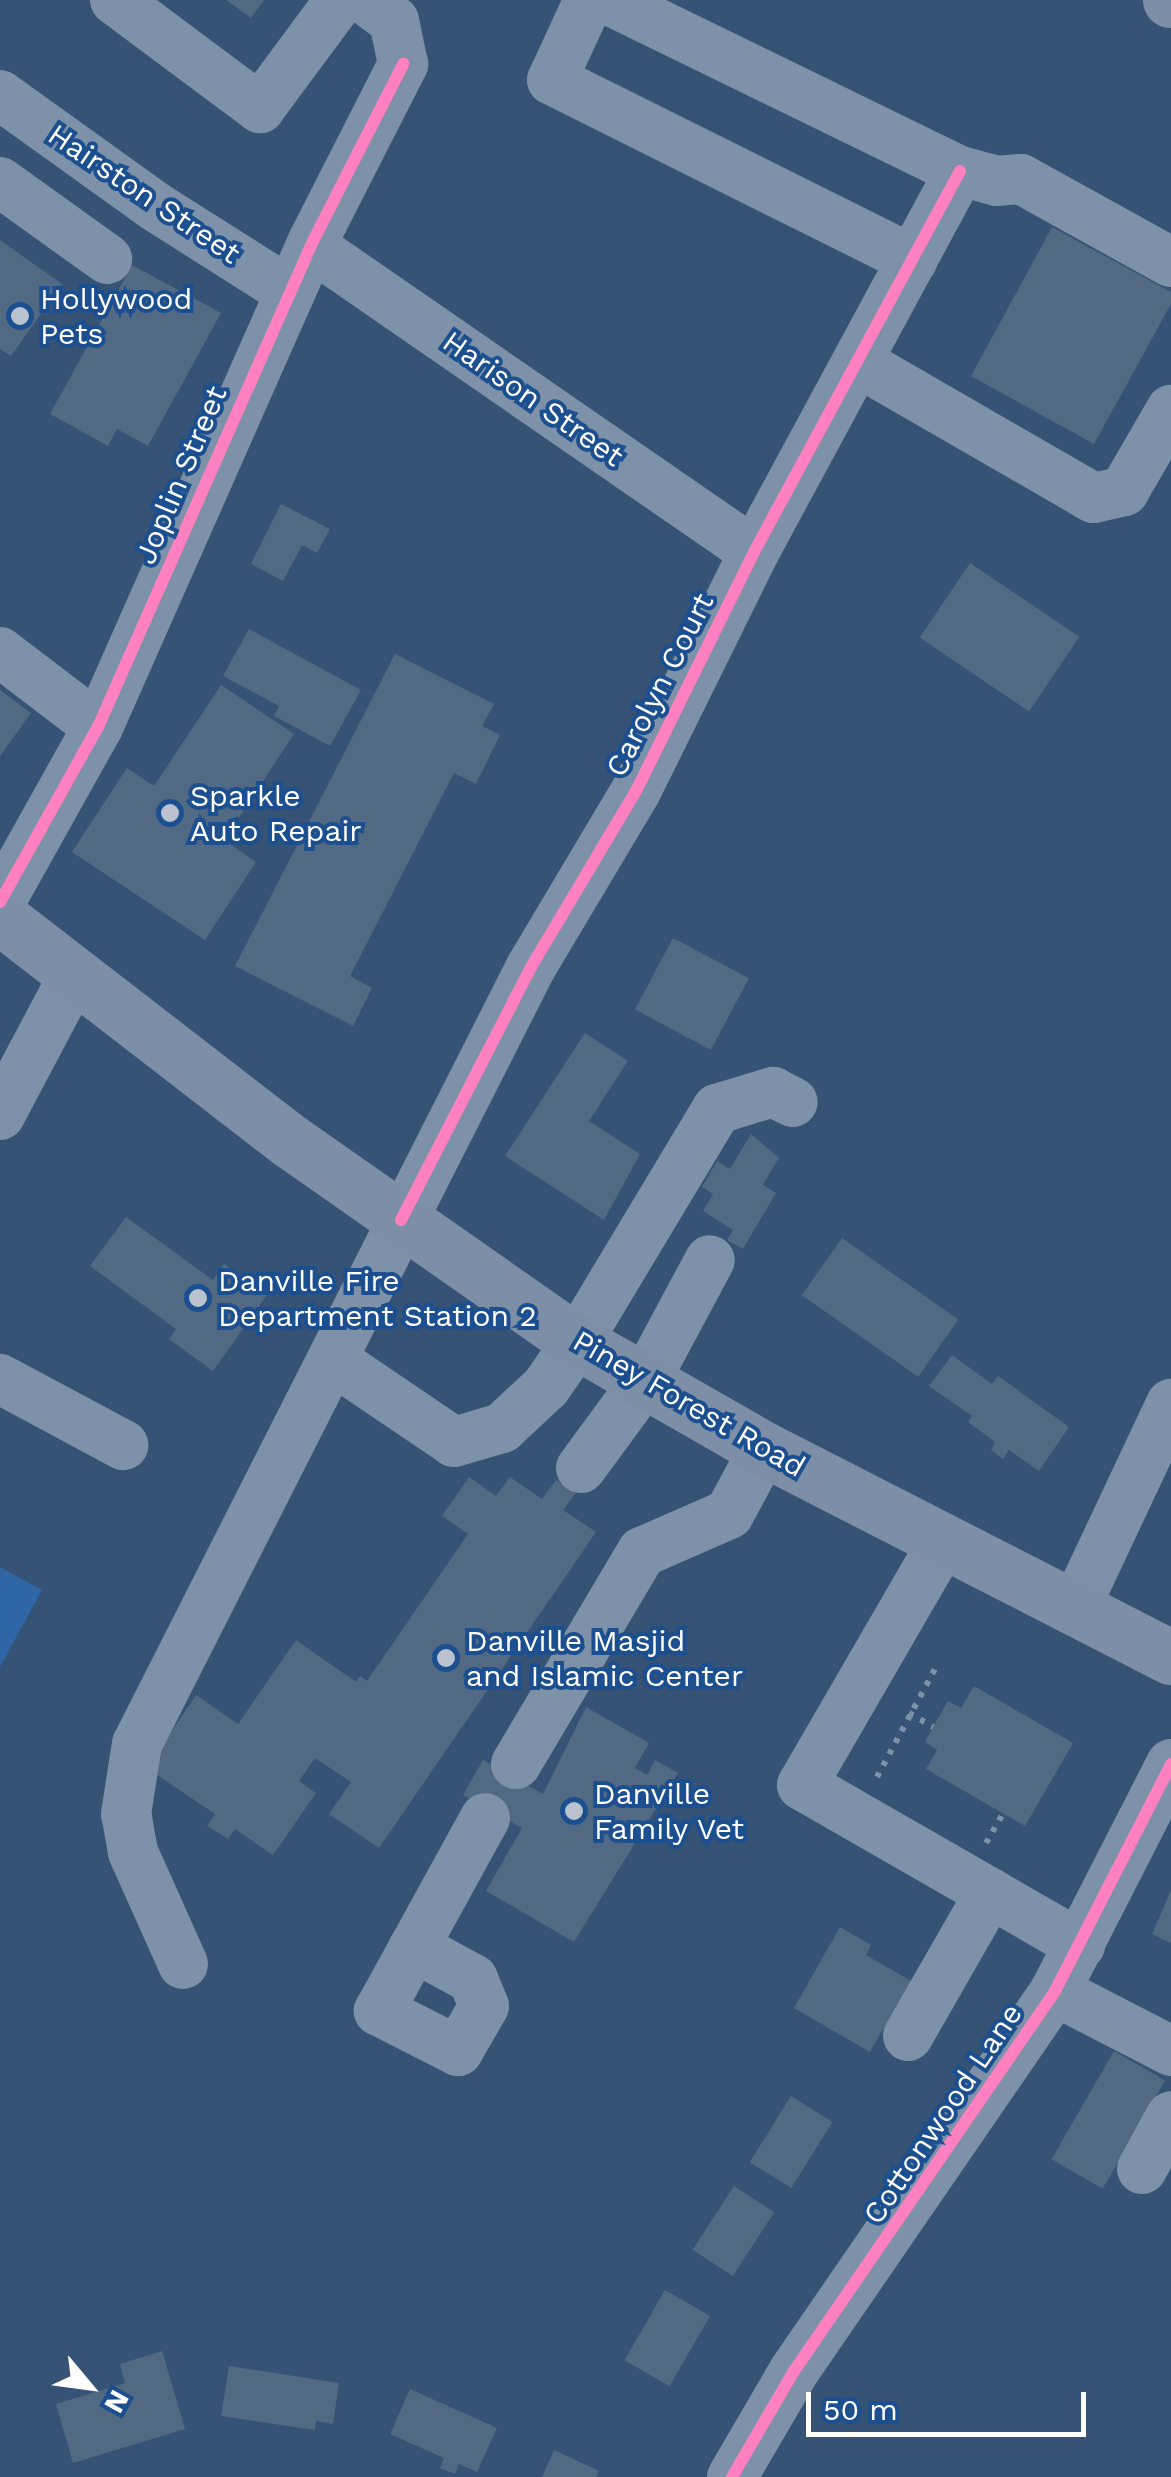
<!DOCTYPE html>
<style>
body{margin:0}
#map{position:relative;width:1171px;height:2477px;overflow:hidden;background:#365274;font-family:"Work Sans",sans-serif}
div>[style]{position:absolute}
[style*='--x']{left:calc(var(--x)*1px);top:calc(var(--y)*1px);width:calc(var(--w)*1px);rotate:calc(var(--a)*1deg)}
.green>*{inset:0;background:#2f66a5}
.building>*{inset:0;background:#526984;transform-origin:0 0}
.path>*{height:6px;margin-top:-3px;transform-origin:0;background:repeating-linear-gradient(90deg,#7d92a8 0 5px,transparent 0 13px)}
.minor>*{height:50px;margin:-25px;padding:0 25px;transform-origin:25px;border-radius:25px;background:#7d92a8}
.major>*{height:55px;margin:-27.5px;padding:0 27.5px;transform-origin:27.5px;border-radius:27.5px;background:#7d8ea7}
.cycleway>*{height:12px;margin:-6px;padding:0 6px;transform-origin:6px;border-radius:6px;background:#ff80c0}
.dots>*{width:28px;height:28px;translate:-50% -50%;box-sizing:border-box;border:5px solid #1b4f8f;border-radius:50%}
span{translate:-50% -50%;white-space:nowrap;text-align:center;line-height:1.15;-webkit-text-stroke:8px #1b4f8f;paint-order:stroke}
.street-label{font-size:30px;color:#fff}
.poi-label{font-size:30px;color:#fff}
.left{translate:0 -50%;text-align:left}
.north{position:absolute;left:40px;top:2337px;width:100px;height:100px;-webkit-text-stroke:8px #1b4f8f;paint-order:stroke;rotate:119deg;font-size:28px;font-weight:700;line-height:40px;text-align:center;color:#fff}
.north::after{content:'';display:block;margin:auto;width:35px;height:45px;background:#fff;clip-path:polygon(50% 0,100% 100%,50% 72%,0 100%)}
.scale{position:absolute;left:806px;top:2392px;width:280px;height:45px;box-sizing:border-box;border:5px solid #fff;border-top:0;padding-left:12px;font-size:30px;line-height:35px;white-space:nowrap;color:#fff;-webkit-text-stroke:8px #1b4f8f;paint-order:stroke}
</style>
<div id="map">
<div class="green">
<div style="clip-path:polygon(0 1567px,42px 1590px,0 1667px)"></div>
</div>
<div class="building">
<div style="clip-path:polygon(226px 0,264px 0,251px 18px)"></div>
<div style="clip-path:polygon(1052px 227px,1171px 292px,1171px 304px,1094px 444px,971px 376px)"></div>
<div style="clip-path:polygon(0 240px,62px 284px,11px 356px,0 349px)"></div>
<div style="clip-path:polygon(132px 265px,221px 313px,148px 446px,117px 429px,108px 446px,50px 414px)"></div>
<div style="clip-path:polygon(281px 504px,330px 529px,317px 553px,302px 545px,283px 581px,251px 564px)"></div>
<div style="left:970px;top:563px;width:132px;height:90px;rotate:34deg"></div>
<div style="clip-path:polygon(249px 629px,361px 690px,330px 746px,274px 716px,279px 706px,223px 676px)"></div>
<div style="clip-path:polygon(395px 654px,494px 704px,482px 726px,500px 735px,476px 784px,454px 773px,350px 976px,372px 988px,353px 1026px,235px 966px)"></div>
<div style="clip-path:polygon(221px 685px,294px 734px,224px 840px,256px 862px,205px 940px,72px 852px,127px 768px,154px 786px)"></div>
<div style="clip-path:polygon(0 690px,31px 713px,0 756px)"></div>
<div style="left:673px;top:938px;width:86px;height:81px;rotate:28deg"></div>
<div style="clip-path:polygon(585px 1033px,628px 1061px,589px 1121px,640px 1154px,604px 1220px,505px 1156px)"></div>
<div style="clip-path:polygon(751px 1134px,779px 1158px,763px 1185px,776px 1193px,743px 1249px,727px 1240px,733px 1230px,703px 1211px,713px 1194px,702px 1187px,717px 1161px,730px 1169px)"></div>
<div style="clip-path:polygon(126px 1217px,213px 1280px,224px 1264px,267px 1295px,213px 1371px,169px 1339px,176px 1329px,90px 1266px)"></div>
<div style="left:842px;top:1238px;width:142px;height:70px;rotate:35deg"></div>
<div style="clip-path:polygon(952px 1355px,992px 1384px,998px 1376px,1069px 1427px,1039px 1471px,1009px 1450px,1003px 1459px,991px 1450px,995px 1442px,968px 1422px,972px 1416px,929px 1386px)"></div>
<div style="clip-path:polygon(469px 1477px,496px 1496px,510px 1477px,542px 1499px,556px 1480px,576px 1493px,563px 1510px,596px 1532px,379px 1848px,329px 1814px,351px 1782px,315px 1758px,299px 1781px,316px 1793px,273px 1855px,235px 1829px,228px 1839px,207px 1826px,215px 1814px,147px 1768px,196px 1695px,238px 1724px,296px 1640px,356px 1682px,360px 1676px,367px 1681px,468px 1534px,442px 1516px)"></div>
<div style="clip-path:polygon(974px 1686px,1073px 1743px,1025px 1826px,926px 1769px,937px 1750px,925px 1742px,933px 1727px,948px 1701px,961px 1708px)"></div>
<div style="clip-path:polygon(586px 1707px,649px 1743px,635px 1768px,647px 1775px,655px 1760px,678px 1773px,574px 1942px,486px 1891px,522px 1828px,463px 1795px,483px 1760px,543px 1794px)"></div>
<div style="clip-path:polygon(1171px 1890px,1171px 1943px,1152px 1934px)"></div>
<div style="clip-path:polygon(840px 1927px,871px 1945px,866px 1955px,911px 1981px,870px 2052px,794px 2008px)"></div>
<div style="left:1114px;top:2051px;width:59px;height:125px;rotate:30deg"></div>
<div style="left:791px;top:2096px;width:49px;height:78px;rotate:32deg"></div>
<div style="left:734px;top:2186px;width:48px;height:76px;rotate:33deg"></div>
<div style="left:665px;top:2290px;width:52px;height:81px;rotate:30deg"></div>
<div style="clip-path:polygon(162px 2351px,185px 2429px,73px 2463px,56px 2404px,125px 2383px,120px 2364px)"></div>
<div style="clip-path:polygon(229px 2366px,339px 2383px,333px 2424px,316px 2421px,315px 2430px,221px 2416px)"></div>
<div style="clip-path:polygon(410px 2389px,497px 2428px,477px 2472px,459px 2464px,455px 2474px,440px 2468px,444px 2458px,390px 2434px)"></div>
<div style="clip-path:polygon(554px 2450px,599px 2471px,596px 2477px,542px 2477px)"></div>
</div>
<div class="path">
<div style="--x:909;--y:1713;--w:28;--a:30"></div>
<div style="--x:877;--y:1777;--w:127;--a:-61.8"></div>
<div style="--x:986;--y:1843;--w:34;--a:-60"></div>
</div>
<div class="minor">
<div style="--x:115;--y:0;--w:181;--a:36.7"></div>
<div style="--x:260;--y:108;--w:134;--a:-53.5"></div>
<div style="--x:589;--y:0;--w:88;--a:114.8"></div>
<div style="--x:552;--y:80;--w:403;--a:26.5"></div>
<div style="--x:609;--y:0;--w:390;--a:26"></div>
<div style="--x:960;--y:171;--w:38;--a:15"></div>
<div style="--x:997;--y:181;--w:24;--a:-5"></div>
<div style="--x:1021;--y:179;--w:171;--a:29"></div>
<div style="--x:0;--y:95;--w:192;--a:35.7"></div>
<div style="--x:156;--y:207;--w:159;--a:32.4"></div>
<div style="--x:0;--y:182;--w:132;--a:35.7"></div>
<div style="--x:311;--y:246;--w:538;--a:34.63"></div>
<div style="--x:858;--y:362;--w:272;--a:30"></div>
<div style="--x:1094;--y:498;--w:31;--a:-13"></div>
<div style="--x:1124;--y:491;--w:94;--a:-59.9"></div>
<div style="--x:0;--y:652;--w:123;--a:37.4"></div>
<div style="--x:0;--y:902;--w:201;--a:-60.8"></div>
<div style="--x:98;--y:727;--w:531;--a:-66.14"></div>
<div style="--x:313;--y:241;--w:199;--a:-63"></div>
<div style="--x:403;--y:64;--w:44;--a:-101.8"></div>
<div style="--x:394;--y:21;--w:35;--a:-143"></div>
<div style="--x:0;--y:1115;--w:158;--a:-62.1"></div>
<div style="--x:333;--y:1360;--w:146;--a:34.1"></div>
<div style="--x:454;--y:1442;--w:50;--a:-16.3"></div>
<div style="--x:502;--y:1428;--w:60;--a:-43"></div>
<div style="--x:546;--y:1387;--w:55;--a:-55.4"></div>
<div style="--x:577;--y:1342;--w:272;--a:-59"></div>
<div style="--x:717;--y:1109;--w:59;--a:-16.9"></div>
<div style="--x:773;--y:1092;--w:22;--a:27"></div>
<div style="--x:0;--y:1379;--w:140;--a:28.2"></div>
<div style="--x:581;--y:1468;--w:108;--a:-53.7"></div>
<div style="--x:645;--y:1381;--w:137;--a:-61.8"></div>
<div style="--x:943;--y:1542;--w:281;--a:120.1"></div>
<div style="--x:802;--y:1785;--w:321;--a:29.9"></div>
<div style="--x:1074;--y:1610;--w:228;--a:-64.8"></div>
<div style="--x:516;--y:1764;--w:247;--a:-59.3"></div>
<div style="--x:642;--y:1552;--w:95;--a:-23.6"></div>
<div style="--x:729;--y:1514;--w:74;--a:-61.7"></div>
<div style="--x:414;--y:1947;--w:67;--a:28.5"></div>
<div style="--x:473;--y:1979;--w:29;--a:68"></div>
<div style="--x:484;--y:2006;--w:52;--a:120"></div>
<div style="--x:458;--y:2051;--w:89;--a:-153.1"></div>
<div style="--x:379;--y:2011;--w:220;--a:-61.2"></div>
<div style="--x:183;--y:1964;--w:123;--a:-114.1"></div>
<div style="--x:133;--y:1852;--w:39;--a:-100"></div>
<div style="--x:126;--y:1814;--w:71;--a:-81.1"></div>
<div style="--x:137;--y:1744;--w:871;--a:-63.11"></div>
<div style="--x:531;--y:967;--w:205;--a:-59.2"></div>
<div style="--x:636;--y:791;--w:267;--a:-63.7"></div>
<div style="--x:754;--y:552;--w:433;--a:-61.6"></div>
<div style="--x:1055;--y:1991;--w:131;--a:27.3"></div>
<div style="--x:908;--y:2036;--w:165;--a:-60.2"></div>
<div style="--x:1142;--y:2169;--w:60;--a:-61.3"></div>
<div style="--x:732;--y:2477;--w:123;--a:-59.7"></div>
<div style="--x:794;--y:2371;--w:461;--a:-55.5"></div>
<div style="--x:1055;--y:1991;--w:255;--a:-62.9"></div>
</div>
<div class="major">
<div style="--x:1170;--y:0;--w:1;--a:0"></div>
<div style="--x:0;--y:917;--w:366;--a:37.7"></div>
<div style="--x:290;--y:1141;--w:350;--a:35"></div>
<div style="--x:577;--y:1342;--w:215;--a:29.8"></div>
<div style="--x:764;--y:1449;--w:457;--a:27.1"></div>
</div>
<div class="cycleway">
<div style="--x:0;--y:902;--w:201;--a:-60.8"></div>
<div style="--x:98;--y:727;--w:531;--a:-66.14"></div>
<div style="--x:313;--y:241;--w:199;--a:-63"></div>
<div style="--x:401;--y:1220;--w:284;--a:-62.8"></div>
<div style="--x:531;--y:967;--w:205;--a:-59.2"></div>
<div style="--x:636;--y:791;--w:267;--a:-63.7"></div>
<div style="--x:754;--y:552;--w:433;--a:-61.6"></div>
<div style="--x:732;--y:2477;--w:123;--a:-59.7"></div>
<div style="--x:794;--y:2371;--w:461;--a:-55.5"></div>
<div style="--x:1055;--y:1991;--w:255;--a:-62.9"></div>
</div>
<div class="dots">
<div style="left:20px;top:316px;background:#b9c2ce"></div>
<div style="left:170px;top:813px;background:#b9c2ce"></div>
<div style="left:198px;top:1298px;background:#b9c2ce"></div>
<div style="left:446px;top:1658px;background:#b9c2ce"></div>
<div style="left:574px;top:1811px;background:#b9c2ce"></div>
</div>
<div class="street-label">
<span style="left:144px;top:194px;rotate:34deg">Hairston Street</span>
<span style="left:533px;top:399px;rotate:35deg">Harison Street</span>
<span style="left:181px;top:475px;rotate:-67deg">Joplin Street</span>
<span style="left:660px;top:685px;rotate:-63deg">Carolyn Court</span>
<span style="left:689px;top:1404px;rotate:30deg">Piney Forest Road</span>
<span style="left:943px;top:2114px;rotate:-56deg">Cottonwood Lane</span>
</div>
<div class="poi-label">
<span class="left" style="left:40px;top:316px">Hollywood<br>Pets</span>
<span class="left" style="left:190px;top:813px">Sparkle<br>Auto Repair</span>
<span class="left" style="left:218px;top:1298px">Danville Fire<br>Department Station 2</span>
<span class="left" style="left:466px;top:1658px">Danville Masjid<br>and Islamic Center</span>
<span class="left" style="left:594px;top:1811px">Danville<br>Family Vet</span>
</div>
<div class="north">N</div>
<div class="scale">50 m</div>
</div>
